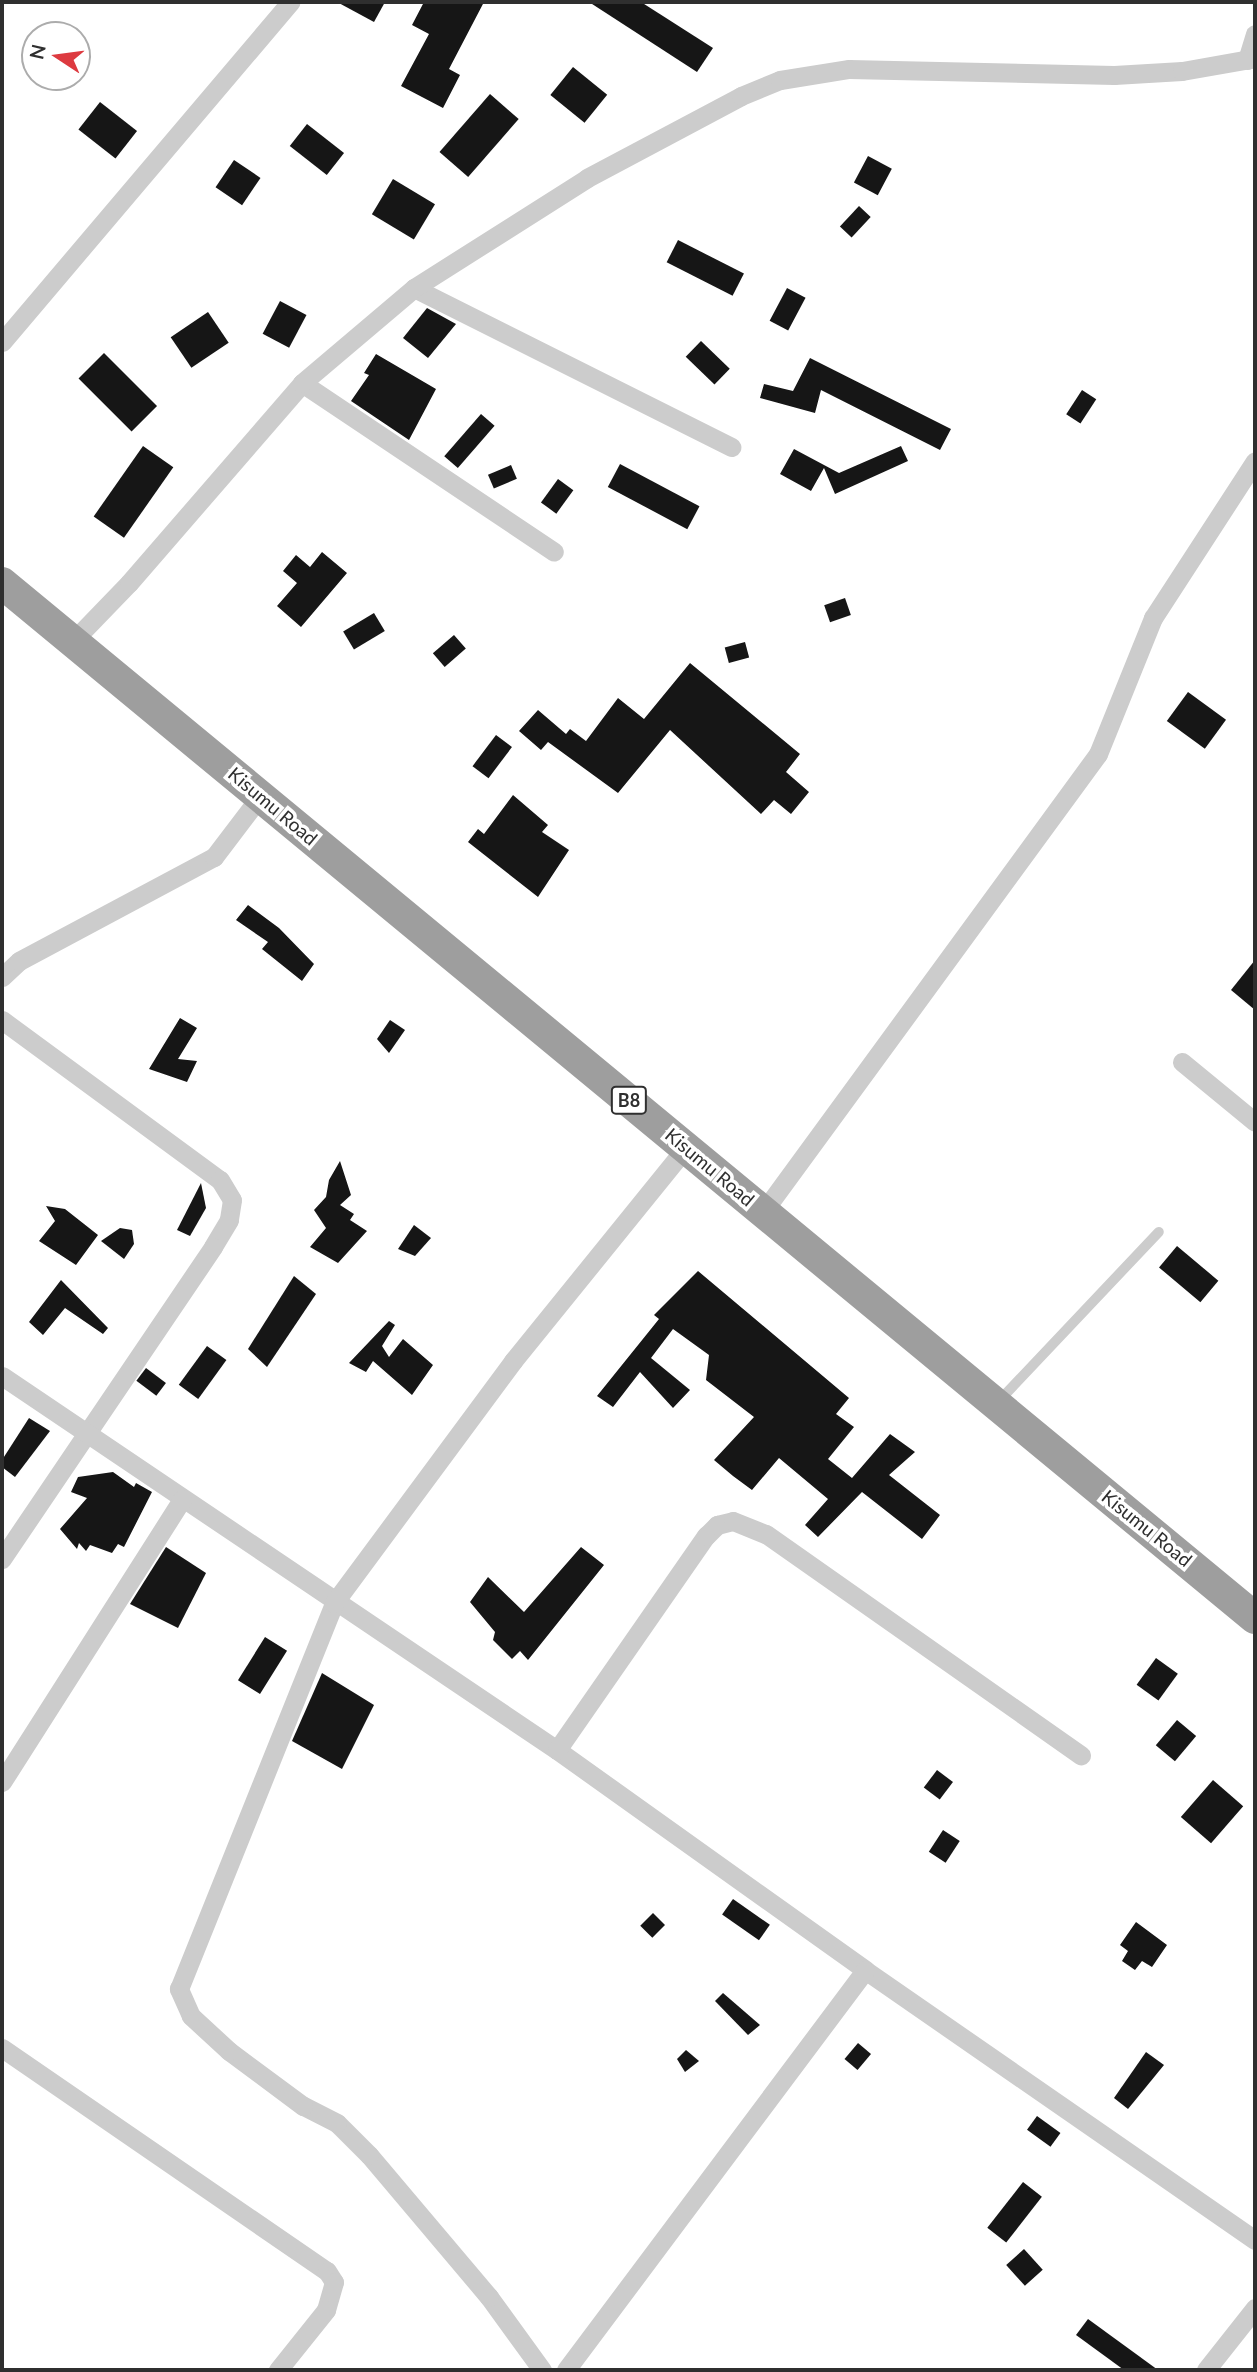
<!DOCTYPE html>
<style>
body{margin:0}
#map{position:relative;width:1257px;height:2372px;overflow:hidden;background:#fff;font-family:Lato,sans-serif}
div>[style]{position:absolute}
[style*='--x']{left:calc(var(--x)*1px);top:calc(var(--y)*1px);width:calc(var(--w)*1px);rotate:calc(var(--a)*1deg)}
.building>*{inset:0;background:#161616;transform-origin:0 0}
.service>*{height:10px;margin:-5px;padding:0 5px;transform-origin:5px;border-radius:5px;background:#ccc}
.minor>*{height:19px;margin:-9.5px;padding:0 9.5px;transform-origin:9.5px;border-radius:9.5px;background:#ccc}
.trunk>*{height:32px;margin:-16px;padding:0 16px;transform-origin:16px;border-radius:16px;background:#9e9e9e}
span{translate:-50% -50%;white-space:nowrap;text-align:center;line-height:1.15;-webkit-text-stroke:7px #fff;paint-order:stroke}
.shield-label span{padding:2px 5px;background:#fff;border:2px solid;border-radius:5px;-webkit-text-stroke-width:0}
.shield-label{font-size:18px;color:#2f2f2f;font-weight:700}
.street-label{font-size:19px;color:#2f2f2f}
.frame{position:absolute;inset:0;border:4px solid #2f2f2f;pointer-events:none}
.north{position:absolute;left:21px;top:21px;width:70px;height:70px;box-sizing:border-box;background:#fff;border:2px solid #acacac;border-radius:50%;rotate:283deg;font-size:19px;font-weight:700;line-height:28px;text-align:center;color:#2f2f2f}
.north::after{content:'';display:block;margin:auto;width:24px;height:32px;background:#dd3a40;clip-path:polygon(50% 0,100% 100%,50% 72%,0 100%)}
</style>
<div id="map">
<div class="building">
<div style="clip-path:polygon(337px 2px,385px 2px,374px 22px)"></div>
<div style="clip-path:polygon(424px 2px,484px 2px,449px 69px,460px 75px,443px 108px,401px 86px,429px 34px,412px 25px)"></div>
<div style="clip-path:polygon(589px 2px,641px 2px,713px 48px,697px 72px)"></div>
<div style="left:573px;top:67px;width:44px;height:36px;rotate:39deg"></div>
<div style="left:490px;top:94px;width:38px;height:77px;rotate:41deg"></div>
<div style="left:100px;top:102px;width:47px;height:35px;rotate:38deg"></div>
<div style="left:307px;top:124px;width:47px;height:28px;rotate:38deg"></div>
<div style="left:868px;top:156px;width:27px;height:30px;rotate:28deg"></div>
<div style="left:234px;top:160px;width:32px;height:33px;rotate:34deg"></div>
<div style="left:393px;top:179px;width:49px;height:41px;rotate:31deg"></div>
<div style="left:859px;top:206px;width:16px;height:28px;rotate:43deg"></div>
<div style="left:678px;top:240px;width:74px;height:25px;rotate:27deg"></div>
<div style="left:787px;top:288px;width:21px;height:37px;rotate:28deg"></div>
<div style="left:280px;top:301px;width:30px;height:37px;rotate:28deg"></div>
<div style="clip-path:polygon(427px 308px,456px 324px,428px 358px,403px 338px)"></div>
<div style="left:208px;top:312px;width:37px;height:45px;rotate:56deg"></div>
<div style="left:701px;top:341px;width:40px;height:22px;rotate:44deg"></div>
<div style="left:104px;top:353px;width:75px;height:36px;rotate:45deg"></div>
<div style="clip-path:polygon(376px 354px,436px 389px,409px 440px,351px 401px,369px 375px,364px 373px)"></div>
<div style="clip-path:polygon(810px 358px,951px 429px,940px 450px,821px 390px,815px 413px,760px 398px,764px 384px,793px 391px)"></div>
<div style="left:1082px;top:390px;width:17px;height:29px;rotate:33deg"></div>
<div style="left:481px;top:414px;width:18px;height:56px;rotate:41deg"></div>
<div style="left:143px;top:446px;width:37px;height:86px;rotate:35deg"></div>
<div style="clip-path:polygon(901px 446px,908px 461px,835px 494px,824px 468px,811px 491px,780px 474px,794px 449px,839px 473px)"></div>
<div style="left:620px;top:464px;width:90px;height:26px;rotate:28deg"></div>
<div style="left:511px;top:465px;width:15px;height:25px;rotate:67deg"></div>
<div style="left:558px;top:479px;width:19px;height:29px;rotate:36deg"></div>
<div style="clip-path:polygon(322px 552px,347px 573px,301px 627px,277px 606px,297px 583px,283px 571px,296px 555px,310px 567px)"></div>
<div style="left:845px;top:598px;width:18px;height:22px;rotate:71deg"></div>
<div style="left:374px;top:613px;width:21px;height:36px;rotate:59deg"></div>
<div style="left:454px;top:635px;width:18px;height:28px;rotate:49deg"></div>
<div style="left:745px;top:642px;width:16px;height:21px;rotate:75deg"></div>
<div style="clip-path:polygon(690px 663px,800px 754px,786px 772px,809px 792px,791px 814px,774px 800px,761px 814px,670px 730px,618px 793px,548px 742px,541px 750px,519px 731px,538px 710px,566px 734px,570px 729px,586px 741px,618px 698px,644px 719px)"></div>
<div style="left:1188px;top:692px;width:47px;height:36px;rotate:36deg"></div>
<div style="left:496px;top:735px;width:20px;height:39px;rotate:37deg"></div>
<div style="clip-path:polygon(513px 795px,548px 825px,542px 832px,569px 850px,538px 897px,468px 842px,478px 829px,484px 834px)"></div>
<div style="clip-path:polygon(248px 905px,279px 928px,314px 964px,302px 981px,262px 949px,268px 942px,236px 920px)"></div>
<div style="clip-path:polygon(1255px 960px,1255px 1010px,1231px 990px)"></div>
<div style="clip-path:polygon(180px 1018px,197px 1028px,178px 1059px,197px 1061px,187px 1082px,149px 1069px)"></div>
<div style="clip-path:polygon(390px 1020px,405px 1030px,389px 1053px,377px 1039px)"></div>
<div style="clip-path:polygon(340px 1161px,351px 1195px,340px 1205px,354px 1214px,350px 1220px,367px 1231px,338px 1263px,310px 1247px,326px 1228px,314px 1210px,326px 1197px,329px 1180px)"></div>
<div style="clip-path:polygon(201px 1183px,206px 1208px,190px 1236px,177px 1230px)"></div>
<div style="clip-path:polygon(46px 1206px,65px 1209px,98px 1235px,76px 1265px,39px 1241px,55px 1221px)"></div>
<div style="clip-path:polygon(414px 1225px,431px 1238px,415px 1256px,398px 1249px)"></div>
<div style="clip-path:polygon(120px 1228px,132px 1230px,134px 1244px,124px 1259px,101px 1241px)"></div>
<div style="left:1177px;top:1246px;width:54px;height:28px;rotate:40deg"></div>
<div style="clip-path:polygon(698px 1271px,849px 1398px,836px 1414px,854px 1427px,828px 1459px,852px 1478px,890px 1434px,915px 1452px,889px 1475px,940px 1515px,922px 1539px,862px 1492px,818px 1537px,805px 1525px,828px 1499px,779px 1458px,752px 1490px,733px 1476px,714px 1460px,754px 1417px,706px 1380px,709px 1355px,673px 1329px,651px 1358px,690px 1390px,673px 1408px,640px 1372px,613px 1407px,597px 1396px,659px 1319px,654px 1315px)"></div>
<div style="clip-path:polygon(294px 1276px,316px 1294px,267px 1367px,248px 1349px)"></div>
<div style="clip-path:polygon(61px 1280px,108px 1328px,103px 1334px,65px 1308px,43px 1335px,29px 1322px)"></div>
<div style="clip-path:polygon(389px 1321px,395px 1325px,382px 1346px,389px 1357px,403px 1339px,433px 1365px,412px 1395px,373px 1361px,366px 1372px,349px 1363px)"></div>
<div style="left:207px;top:1346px;width:24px;height:48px;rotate:36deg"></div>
<div style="left:146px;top:1368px;width:25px;height:16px;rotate:37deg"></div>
<div style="clip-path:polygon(29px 1418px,50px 1431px,15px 1477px,2px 1467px,2px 1460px)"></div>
<div style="clip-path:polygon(113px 1472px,134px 1487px,136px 1483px,152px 1492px,124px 1547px,118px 1544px,112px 1553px,90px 1545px,86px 1551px,79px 1543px,77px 1549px,60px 1529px,87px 1498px,71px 1492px,78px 1477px)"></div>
<div style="clip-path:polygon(166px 1547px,206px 1573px,178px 1628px,130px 1604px)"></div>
<div style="clip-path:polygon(581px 1547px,604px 1565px,528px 1660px,520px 1651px,512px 1659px,493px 1640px,495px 1632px,470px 1602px,488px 1577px,524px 1612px)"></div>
<div style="left:265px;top:1637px;width:26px;height:51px;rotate:32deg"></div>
<div style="left:1156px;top:1658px;width:27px;height:33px;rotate:36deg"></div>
<div style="clip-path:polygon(322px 1673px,374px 1705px,342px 1769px,292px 1741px)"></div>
<div style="left:1177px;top:1720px;width:25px;height:33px;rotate:40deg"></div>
<div style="left:937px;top:1770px;width:20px;height:22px;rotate:37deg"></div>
<div style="left:1213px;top:1780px;width:40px;height:49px;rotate:41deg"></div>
<div style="left:943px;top:1830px;width:20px;height:26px;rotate:33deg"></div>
<div style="left:733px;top:1899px;width:45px;height:19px;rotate:35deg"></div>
<div style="left:653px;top:1913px;width:17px;height:18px;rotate:45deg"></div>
<div style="clip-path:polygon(1136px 1922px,1167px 1945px,1152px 1967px,1142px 1961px,1135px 1970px,1122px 1961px,1128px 1951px,1120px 1945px)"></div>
<div style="clip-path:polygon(723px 1993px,760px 2025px,748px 2035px,715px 2001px)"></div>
<div style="left:858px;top:2043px;width:17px;height:21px;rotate:40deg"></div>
<div style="clip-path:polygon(686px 2050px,699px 2061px,685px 2072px,677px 2059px)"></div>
<div style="clip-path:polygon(1146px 2052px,1164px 2065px,1128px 2109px,1114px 2098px)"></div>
<div style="left:1037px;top:2116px;width:29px;height:17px;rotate:36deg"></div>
<div style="left:1023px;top:2182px;width:24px;height:58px;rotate:38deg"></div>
<div style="left:1024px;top:2249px;width:28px;height:24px;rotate:48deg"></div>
<div style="clip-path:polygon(1088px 2319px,1158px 2370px,1124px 2370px,1076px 2335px)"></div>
</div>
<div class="service">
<div style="--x:998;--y:1402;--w:234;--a:-46.6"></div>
</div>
<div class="minor">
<div style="--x:1247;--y:60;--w:27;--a:-73"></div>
<div style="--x:414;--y:288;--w:355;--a:26.6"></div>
<div style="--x:2;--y:342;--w:446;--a:-49.7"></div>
<div style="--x:302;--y:383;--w:303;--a:33.8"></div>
<div style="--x:72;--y:642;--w:82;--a:-46"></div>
<div style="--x:129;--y:583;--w:264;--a:-49.1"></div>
<div style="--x:302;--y:383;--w:147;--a:-40.3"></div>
<div style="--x:414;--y:288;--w:205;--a:-32.4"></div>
<div style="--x:587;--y:178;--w:174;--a:-28"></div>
<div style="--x:741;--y:96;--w:42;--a:-22.3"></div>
<div style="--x:780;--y:80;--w:70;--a:-9.1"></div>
<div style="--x:849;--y:69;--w:265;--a:1.3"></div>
<div style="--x:1114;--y:75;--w:68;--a:-3.4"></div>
<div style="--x:1182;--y:71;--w:74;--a:-10.1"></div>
<div style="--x:2;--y:977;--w:23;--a:-43"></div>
<div style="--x:19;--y:961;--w:221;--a:-28.1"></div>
<div style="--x:214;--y:857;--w:78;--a:-52.8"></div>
<div style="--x:2;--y:1020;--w:270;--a:36.3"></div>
<div style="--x:220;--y:1180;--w:23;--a:59"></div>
<div style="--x:232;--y:1200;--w:20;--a:99"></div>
<div style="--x:229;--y:1220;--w:31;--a:121"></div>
<div style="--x:213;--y:1247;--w:377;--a:124.1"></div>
<div style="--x:1182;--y:1062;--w:94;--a:39.4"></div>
<div style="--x:763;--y:1212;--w:567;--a:-53.82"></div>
<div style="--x:1098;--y:754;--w:147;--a:-68"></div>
<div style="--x:1153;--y:618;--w:187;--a:-57"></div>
<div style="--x:2;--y:1376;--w:669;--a:33.98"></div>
<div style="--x:557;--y:1750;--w:379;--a:35.5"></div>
<div style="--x:865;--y:1970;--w:474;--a:34.7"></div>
<div style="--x:557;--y:1750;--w:261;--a:-55.2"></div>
<div style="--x:706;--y:1536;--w:16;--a:-45"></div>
<div style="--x:717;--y:1525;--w:16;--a:-14"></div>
<div style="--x:733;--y:1521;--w:35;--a:22"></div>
<div style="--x:766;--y:1534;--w:385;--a:35.1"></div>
<div style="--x:2;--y:1782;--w:335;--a:-57.5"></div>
<div style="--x:2;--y:2048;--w:394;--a:34.5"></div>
<div style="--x:327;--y:2271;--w:13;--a:58"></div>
<div style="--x:334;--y:2282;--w:29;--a:106"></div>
<div style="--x:326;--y:2310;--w:77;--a:128.7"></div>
<div style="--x:542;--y:2370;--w:90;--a:-126"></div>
<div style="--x:489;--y:2297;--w:186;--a:-130.2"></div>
<div style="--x:369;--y:2155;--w:45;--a:-135"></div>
<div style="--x:337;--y:2123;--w:38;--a:-153"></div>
<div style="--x:303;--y:2106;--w:92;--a:-143.4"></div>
<div style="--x:229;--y:2051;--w:52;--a:-137.4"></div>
<div style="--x:191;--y:2016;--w:30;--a:-114"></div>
<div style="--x:179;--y:1989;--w:416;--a:-68.1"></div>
<div style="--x:334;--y:1603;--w:301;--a:-53.5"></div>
<div style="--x:513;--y:1361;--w:275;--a:-51"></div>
<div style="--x:566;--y:2370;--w:499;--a:-53.2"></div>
<div style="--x:1206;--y:2370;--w:79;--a:-51.7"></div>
</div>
<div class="trunk">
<div style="--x:2;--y:583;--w:1625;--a:39.56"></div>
</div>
<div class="shield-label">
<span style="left:629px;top:1100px">B8</span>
</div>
<div class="street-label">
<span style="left:273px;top:806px;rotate:40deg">Kisumu Road</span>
<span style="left:710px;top:1167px;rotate:40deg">Kisumu Road</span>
<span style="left:1147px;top:1528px;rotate:39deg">Kisumu Road</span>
</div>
<div class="frame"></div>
<div class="north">N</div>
</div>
